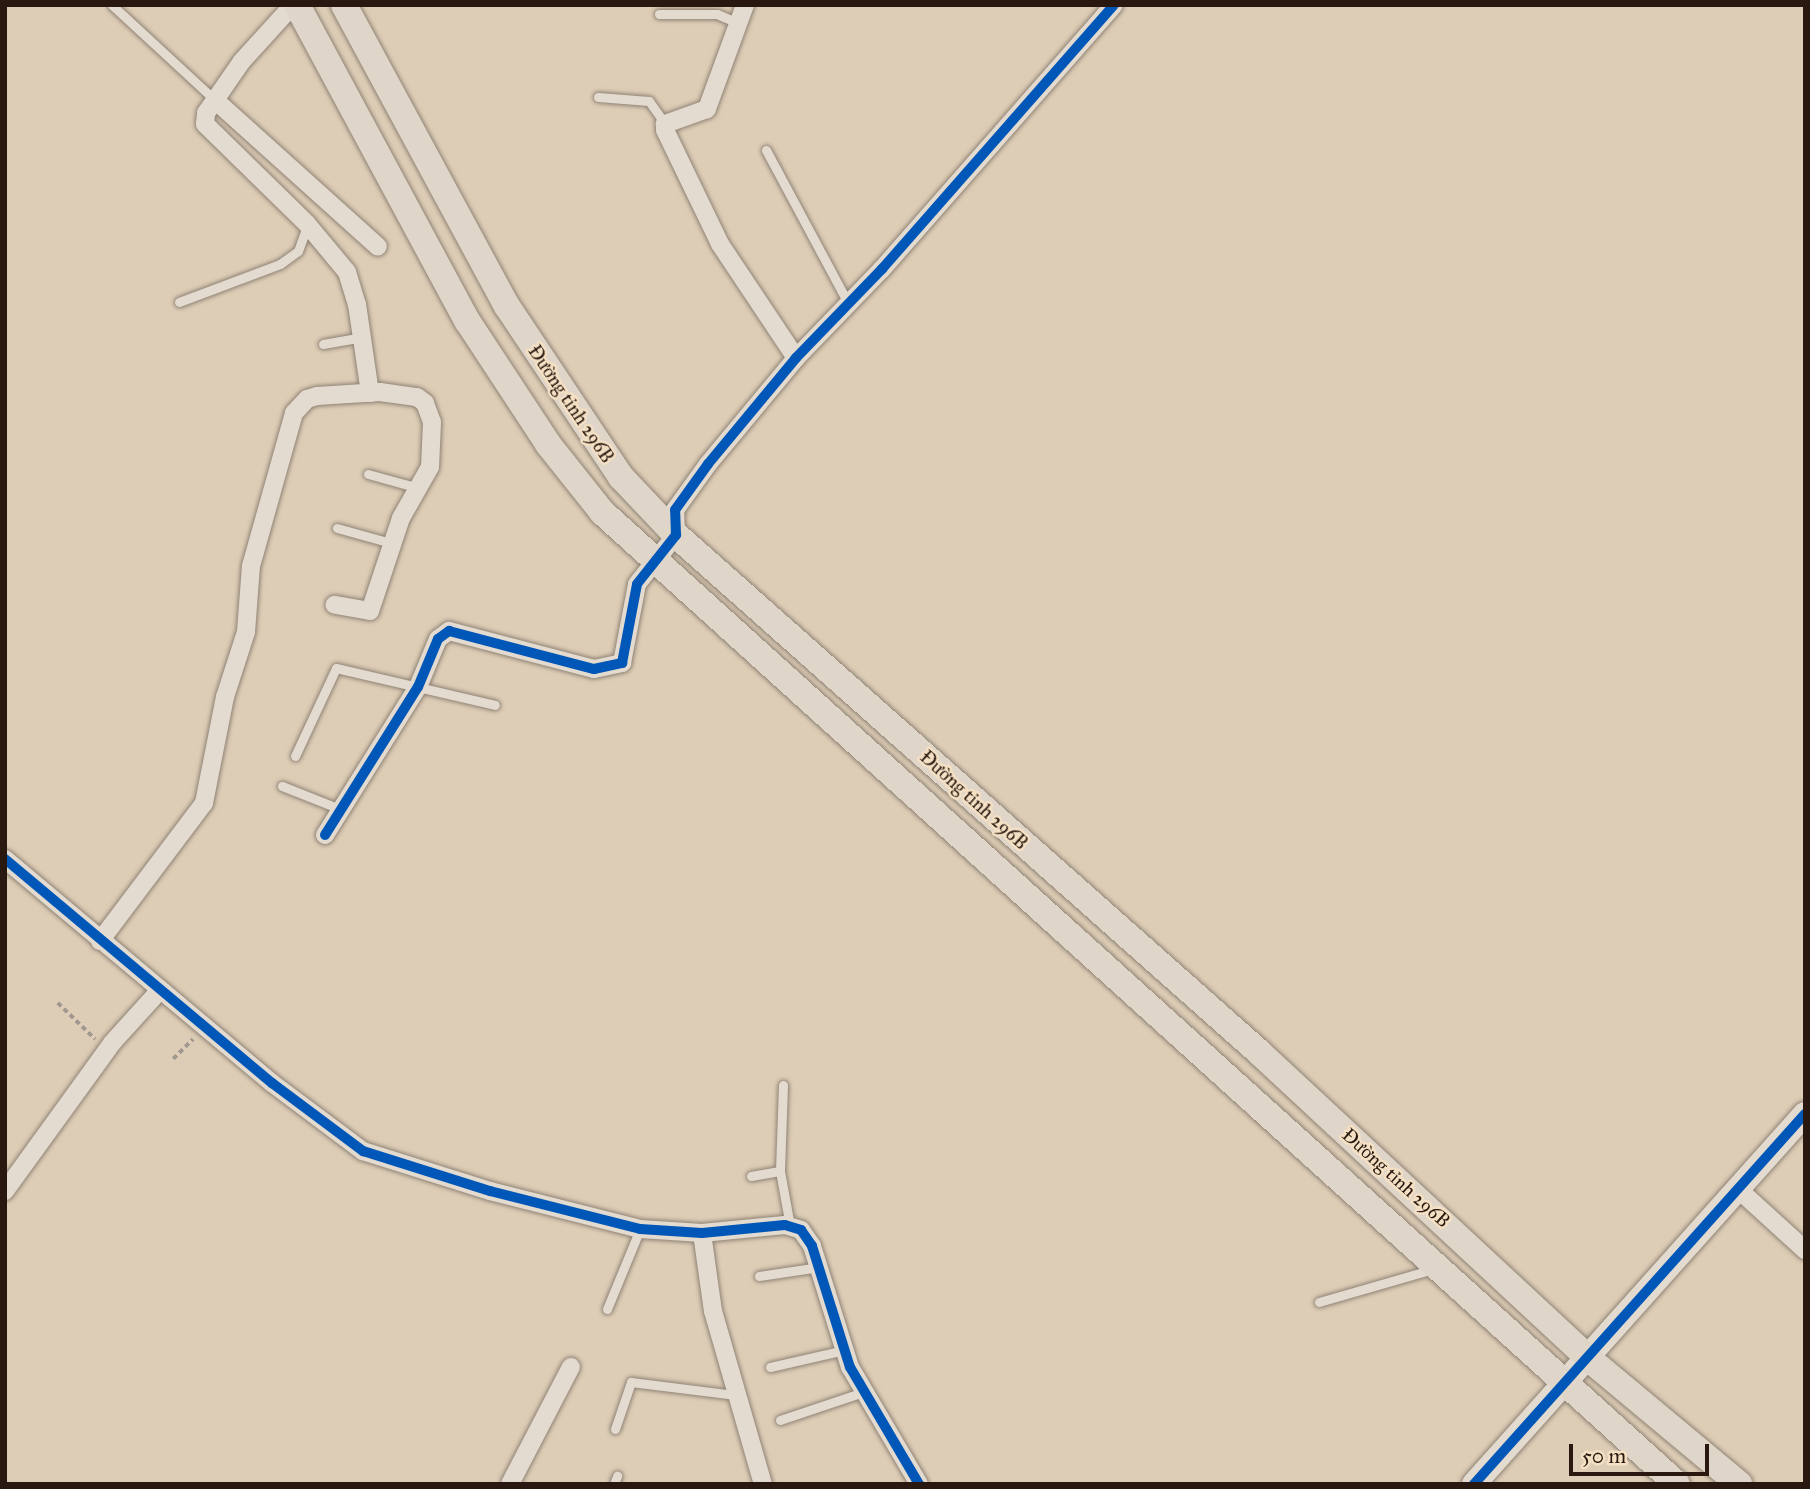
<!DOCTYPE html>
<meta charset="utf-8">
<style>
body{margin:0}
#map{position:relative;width:1810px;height:1489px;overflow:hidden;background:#decdb6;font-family:"IM FELL Great Primer",serif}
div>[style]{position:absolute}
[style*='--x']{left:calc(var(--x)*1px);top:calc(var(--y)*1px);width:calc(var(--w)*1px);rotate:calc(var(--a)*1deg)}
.path>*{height:3.5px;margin-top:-1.75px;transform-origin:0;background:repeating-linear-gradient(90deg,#a19990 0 5px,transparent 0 8.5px)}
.roads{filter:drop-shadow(0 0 2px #8f8375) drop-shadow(0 0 2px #8f8375)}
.lane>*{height:9px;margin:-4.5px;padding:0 4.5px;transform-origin:4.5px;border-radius:4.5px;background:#e4dbd0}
.street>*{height:18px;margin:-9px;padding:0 9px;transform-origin:9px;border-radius:9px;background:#e4dbd0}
.secondary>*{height:24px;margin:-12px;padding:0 12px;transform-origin:12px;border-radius:12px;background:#e4dbd0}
.primary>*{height:26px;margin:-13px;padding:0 13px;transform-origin:13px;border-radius:13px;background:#dfd5c8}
.cycleway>*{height:10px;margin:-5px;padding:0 5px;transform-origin:5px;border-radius:5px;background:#0057b8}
span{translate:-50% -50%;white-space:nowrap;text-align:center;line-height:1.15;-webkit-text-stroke:5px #f5e0c4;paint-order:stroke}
.street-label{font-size:19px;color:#28180f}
.frame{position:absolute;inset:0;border:7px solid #28180f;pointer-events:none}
.scale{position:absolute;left:1569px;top:1444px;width:140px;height:32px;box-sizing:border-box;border:4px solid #28180f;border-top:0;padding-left:9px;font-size:21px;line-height:24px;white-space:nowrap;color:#28180f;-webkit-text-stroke:5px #f5e0c4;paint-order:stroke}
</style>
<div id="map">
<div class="path">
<div style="--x:58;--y:1003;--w:52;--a:44.2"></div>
<div style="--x:173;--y:1059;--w:28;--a:-45"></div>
</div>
<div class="roads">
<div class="lane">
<div style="--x:112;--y:5;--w:140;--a:42.7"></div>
<div style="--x:659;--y:14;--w:58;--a:0"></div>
<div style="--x:717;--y:14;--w:23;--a:23"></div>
<div style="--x:598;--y:97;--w:51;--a:4.5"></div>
<div style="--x:649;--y:101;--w:28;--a:55"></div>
<div style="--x:766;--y:150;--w:176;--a:61.8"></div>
<div style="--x:179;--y:302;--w:108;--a:-20.6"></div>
<div style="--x:280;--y:264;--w:22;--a:-36"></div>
<div style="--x:298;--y:251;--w:27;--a:-70"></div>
<div style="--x:323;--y:344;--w:39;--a:-10"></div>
<div style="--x:368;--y:474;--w:53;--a:15.4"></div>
<div style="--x:337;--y:528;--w:56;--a:15.5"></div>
<div style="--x:295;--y:756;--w:97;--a:-65"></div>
<div style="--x:336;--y:668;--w:163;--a:13.1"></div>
<div style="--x:282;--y:786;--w:62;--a:21.6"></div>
<div style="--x:783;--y:1085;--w:86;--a:92"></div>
<div style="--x:780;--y:1171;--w:56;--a:79.7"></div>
<div style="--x:751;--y:1176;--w:29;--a:-10"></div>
<div style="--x:759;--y:1276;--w:61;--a:-8.5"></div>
<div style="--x:1319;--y:1302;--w:119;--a:-16.1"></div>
<div style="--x:607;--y:1309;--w:87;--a:-67.6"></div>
<div style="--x:770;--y:1367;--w:77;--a:-12.8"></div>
<div style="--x:780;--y:1420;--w:88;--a:-18.6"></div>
<div style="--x:615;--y:1429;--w:50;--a:-71.2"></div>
<div style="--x:631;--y:1382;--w:106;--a:7.1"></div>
<div style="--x:614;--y:1484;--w:9;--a:-69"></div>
</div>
<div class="street">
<div style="--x:293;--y:5;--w:76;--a:132.3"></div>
<div style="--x:242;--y:61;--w:63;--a:124.7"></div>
<div style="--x:206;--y:113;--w:11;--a:95"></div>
<div style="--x:205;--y:124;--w:143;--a:44.4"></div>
<div style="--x:307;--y:224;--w:62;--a:50.2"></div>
<div style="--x:347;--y:272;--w:34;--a:73"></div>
<div style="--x:357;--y:304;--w:90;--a:81.7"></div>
<div style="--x:745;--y:5;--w:111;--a:110.1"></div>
<div style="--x:707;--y:109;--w:45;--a:160.3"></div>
<div style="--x:665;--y:124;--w:6;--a:90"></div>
<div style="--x:665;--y:130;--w:127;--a:64.2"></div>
<div style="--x:720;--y:244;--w:137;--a:56.3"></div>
<div style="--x:215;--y:100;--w:219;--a:42"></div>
<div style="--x:325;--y:835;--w:175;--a:-57.9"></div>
<div style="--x:418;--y:687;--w:52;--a:-67.4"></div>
<div style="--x:438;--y:639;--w:14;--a:-36"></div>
<div style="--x:449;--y:631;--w:150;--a:14.7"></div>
<div style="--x:594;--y:669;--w:29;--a:-12"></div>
<div style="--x:622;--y:663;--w:80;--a:-79.2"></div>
<div style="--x:637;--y:584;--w:63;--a:-51.5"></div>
<div style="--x:676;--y:535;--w:25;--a:-92"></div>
<div style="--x:675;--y:510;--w:57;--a:-54.3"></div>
<div style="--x:708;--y:464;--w:138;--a:-50.3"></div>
<div style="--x:796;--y:358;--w:124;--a:-46"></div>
<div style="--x:882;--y:269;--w:351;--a:-48.7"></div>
<div style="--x:5;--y:859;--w:349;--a:40"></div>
<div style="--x:272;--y:1083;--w:114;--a:36.8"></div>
<div style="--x:363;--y:1151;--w:133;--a:17.5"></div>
<div style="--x:490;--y:1191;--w:155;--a:14.2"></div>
<div style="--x:640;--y:1229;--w:62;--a:3.7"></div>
<div style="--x:702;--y:1233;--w:83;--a:-5.5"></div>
<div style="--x:785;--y:1225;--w:17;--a:17"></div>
<div style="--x:801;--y:1230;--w:19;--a:55"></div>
<div style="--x:812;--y:1246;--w:127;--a:72.6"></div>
<div style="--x:850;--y:1367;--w:136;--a:59.5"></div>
<div style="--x:100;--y:941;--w:173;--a:-53"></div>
<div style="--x:204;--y:803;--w:108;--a:-78.8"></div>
<div style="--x:225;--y:697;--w:68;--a:-72.1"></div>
<div style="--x:246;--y:632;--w:66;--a:-85.7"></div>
<div style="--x:251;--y:566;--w:159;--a:-74.3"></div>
<div style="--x:294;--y:413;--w:19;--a:-47"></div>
<div style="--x:307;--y:399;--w:10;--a:-17"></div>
<div style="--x:317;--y:396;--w:63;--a:-3.6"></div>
<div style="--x:380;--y:392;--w:37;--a:8"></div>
<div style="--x:417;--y:397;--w:10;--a:37"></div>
<div style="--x:425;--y:403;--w:20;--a:70"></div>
<div style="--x:432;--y:422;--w:45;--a:92.5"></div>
<div style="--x:430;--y:467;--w:59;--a:119.6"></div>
<div style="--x:401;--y:518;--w:98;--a:108.4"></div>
<div style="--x:370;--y:611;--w:36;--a:-170"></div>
<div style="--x:1738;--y:1189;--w:91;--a:42.3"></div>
<div style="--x:5;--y:1191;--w:183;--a:-54.1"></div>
<div style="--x:112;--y:1043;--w:72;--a:-47.8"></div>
<div style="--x:702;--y:1233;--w:79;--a:82"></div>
<div style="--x:713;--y:1311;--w:180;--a:73.9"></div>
<div style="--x:510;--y:1484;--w:132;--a:-62.5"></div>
</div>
<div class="secondary">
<div style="--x:1474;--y:1484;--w:496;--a:-48.2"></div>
</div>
<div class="primary">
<div style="--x:297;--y:5;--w:360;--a:61.7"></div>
<div style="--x:468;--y:322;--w:146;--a:56.7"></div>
<div style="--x:548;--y:444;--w:87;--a:51.5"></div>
<div style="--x:602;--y:512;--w:1449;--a:42.12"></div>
<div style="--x:344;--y:5;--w:342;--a:61.6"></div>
<div style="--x:507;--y:306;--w:206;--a:56.3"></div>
<div style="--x:621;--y:477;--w:80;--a:46.5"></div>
<div style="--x:676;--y:535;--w:781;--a:41.57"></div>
<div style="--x:1260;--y:1053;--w:448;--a:42.9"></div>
<div style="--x:1588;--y:1358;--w:197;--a:39.8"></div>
</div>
</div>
<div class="cycleway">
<div style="--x:325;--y:835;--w:175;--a:-57.9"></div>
<div style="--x:418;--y:687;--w:52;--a:-67.4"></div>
<div style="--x:438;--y:639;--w:14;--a:-36"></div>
<div style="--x:449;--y:631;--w:150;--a:14.7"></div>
<div style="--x:594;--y:669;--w:29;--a:-12"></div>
<div style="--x:622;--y:663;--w:80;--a:-79.2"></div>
<div style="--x:637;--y:584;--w:63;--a:-51.5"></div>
<div style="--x:676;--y:535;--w:25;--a:-92"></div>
<div style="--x:675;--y:510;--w:57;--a:-54.3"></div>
<div style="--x:708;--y:464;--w:138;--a:-50.3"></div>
<div style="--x:796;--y:358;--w:124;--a:-46"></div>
<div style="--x:882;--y:269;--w:351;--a:-48.7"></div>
<div style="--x:5;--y:859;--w:349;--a:40"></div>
<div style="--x:272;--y:1083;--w:114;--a:36.8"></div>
<div style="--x:363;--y:1151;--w:133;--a:17.5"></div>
<div style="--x:490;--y:1191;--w:155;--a:14.2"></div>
<div style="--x:640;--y:1229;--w:62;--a:3.7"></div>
<div style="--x:702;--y:1233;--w:83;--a:-5.5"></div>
<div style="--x:785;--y:1225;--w:17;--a:17"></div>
<div style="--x:801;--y:1230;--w:19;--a:55"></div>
<div style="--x:812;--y:1246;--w:127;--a:72.6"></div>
<div style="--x:850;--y:1367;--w:136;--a:59.5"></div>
<div style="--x:1474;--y:1484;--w:496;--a:-48.2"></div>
</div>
<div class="street-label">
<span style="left:571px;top:404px;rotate:56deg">Đường tỉnh 296B</span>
<span style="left:974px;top:800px;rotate:42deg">Đường tỉnh 296B</span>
<span style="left:1396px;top:1178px;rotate:42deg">Đường tỉnh 296B</span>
</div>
<div class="frame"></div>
<div class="scale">50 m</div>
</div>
